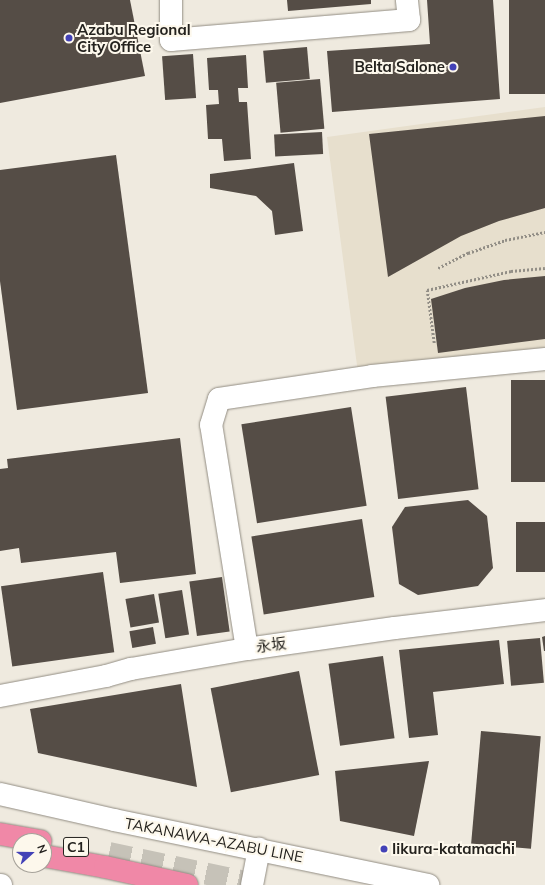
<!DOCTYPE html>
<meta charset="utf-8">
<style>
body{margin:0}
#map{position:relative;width:545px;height:885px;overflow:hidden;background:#efeadf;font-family:Mulish,"Noto Sans JP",sans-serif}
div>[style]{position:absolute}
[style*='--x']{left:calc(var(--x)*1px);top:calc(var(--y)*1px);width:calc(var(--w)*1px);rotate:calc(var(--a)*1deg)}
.built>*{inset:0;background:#e7dfcd}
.building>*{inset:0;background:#554d46;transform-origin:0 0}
.motorway-tunnel>*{height:22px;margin-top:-11px;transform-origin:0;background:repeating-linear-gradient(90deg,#c6c2b8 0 22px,transparent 0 33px)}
.path>*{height:2.5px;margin-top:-1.25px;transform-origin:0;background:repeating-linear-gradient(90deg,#928e86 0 2px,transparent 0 4px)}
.roads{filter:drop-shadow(0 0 1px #928d83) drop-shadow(0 0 1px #928d83)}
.minor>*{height:22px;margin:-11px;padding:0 11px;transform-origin:11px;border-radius:11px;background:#fff}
.secondary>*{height:22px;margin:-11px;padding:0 11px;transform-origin:11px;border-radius:11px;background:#fff}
.motorway>*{height:22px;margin:-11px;padding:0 11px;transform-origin:11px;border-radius:11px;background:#f088a7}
.dots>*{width:11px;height:11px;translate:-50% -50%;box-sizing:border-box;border:2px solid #fdf8ec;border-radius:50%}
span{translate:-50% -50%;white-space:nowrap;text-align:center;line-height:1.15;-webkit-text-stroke:4px #fdf8ec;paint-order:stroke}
.shield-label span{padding:1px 3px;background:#fdf8ec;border:1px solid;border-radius:3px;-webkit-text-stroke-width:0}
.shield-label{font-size:14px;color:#24221e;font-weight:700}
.poi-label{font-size:15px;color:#24221e;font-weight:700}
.left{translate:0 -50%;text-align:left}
.right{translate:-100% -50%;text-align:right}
.street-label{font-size:15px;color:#24221e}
.north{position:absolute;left:12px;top:833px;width:40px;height:40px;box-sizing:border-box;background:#fdf8ec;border:1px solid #a6a29a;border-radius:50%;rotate:69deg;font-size:11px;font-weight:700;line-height:16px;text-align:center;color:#24221e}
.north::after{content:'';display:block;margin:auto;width:14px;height:18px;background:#4342b7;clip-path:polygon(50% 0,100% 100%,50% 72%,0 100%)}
</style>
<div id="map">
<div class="built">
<div style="clip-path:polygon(545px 107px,545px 351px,358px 373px,327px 137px)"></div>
</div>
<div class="building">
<div style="clip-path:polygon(0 0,130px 0,145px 76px,0 103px)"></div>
<div style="clip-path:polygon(287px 0,371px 0,371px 4px,288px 11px)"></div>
<div style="clip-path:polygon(427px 0,493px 0,500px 99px,332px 112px,327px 51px,430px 44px)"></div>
<div style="left:509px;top:0;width:36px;height:94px"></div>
<div style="left:307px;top:47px;width:32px;height:44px;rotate:85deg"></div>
<div style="left:193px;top:54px;width:44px;height:31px;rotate:86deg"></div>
<div style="clip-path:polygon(246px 55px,248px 88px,238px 88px,239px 102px,247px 102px,251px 159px,224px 161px,222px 139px,208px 139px,206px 105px,219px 104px,218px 90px,209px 90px,207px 58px)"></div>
<div style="left:320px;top:79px;width:50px;height:44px;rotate:85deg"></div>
<div style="clip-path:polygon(545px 116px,545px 208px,499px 221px,461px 236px,388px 277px,369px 134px)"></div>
<div style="left:322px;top:132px;width:22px;height:48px;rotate:87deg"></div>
<div style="clip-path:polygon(116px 155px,148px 393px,17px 410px,0 281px,0 170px)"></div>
<div style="clip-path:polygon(294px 163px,303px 231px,275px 235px,272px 211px,256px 196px,210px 188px,210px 174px)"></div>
<div style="clip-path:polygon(545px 276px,545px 339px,438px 353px,431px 299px,465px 288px,504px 280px)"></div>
<div style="left:511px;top:380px;width:34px;height:102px"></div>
<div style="left:466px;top:387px;width:103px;height:81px;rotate:83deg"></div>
<div style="left:351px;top:407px;width:100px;height:111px;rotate:81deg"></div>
<div style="clip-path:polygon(180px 438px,196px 574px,120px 583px,116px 552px,21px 563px,19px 548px,0 551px,0 469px,8px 468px,7px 459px)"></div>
<div style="clip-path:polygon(468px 500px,487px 516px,493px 568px,478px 586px,418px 595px,399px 584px,392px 527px,405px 507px)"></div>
<div style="left:362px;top:519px;width:79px;height:112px;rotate:81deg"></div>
<div style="left:545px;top:522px;width:50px;height:29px;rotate:90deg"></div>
<div style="left:103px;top:572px;width:81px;height:103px;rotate:82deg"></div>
<div style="left:222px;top:577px;width:55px;height:33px;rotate:82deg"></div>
<div style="left:182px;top:590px;width:45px;height:24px;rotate:81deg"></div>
<div style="left:154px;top:594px;width:29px;height:29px;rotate:80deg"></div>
<div style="left:153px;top:627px;width:17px;height:24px;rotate:80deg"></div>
<div style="clip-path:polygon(545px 636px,545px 651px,544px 651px,542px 637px)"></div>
<div style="left:540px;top:638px;width:45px;height:33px;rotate:85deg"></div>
<div style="clip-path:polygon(499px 640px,504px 684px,433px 692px,438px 735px,409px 738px,399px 650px)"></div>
<div style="left:383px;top:656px;width:83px;height:55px;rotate:82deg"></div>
<div style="left:299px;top:671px;width:106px;height:90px;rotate:79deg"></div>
<div style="clip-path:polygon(181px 684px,197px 787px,38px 753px,30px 709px)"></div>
<div style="left:481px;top:731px;width:60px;height:113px;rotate:5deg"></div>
<div style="clip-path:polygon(429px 761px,414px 836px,340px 821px,335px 771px)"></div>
</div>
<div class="motorway-tunnel">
<div style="--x:109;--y:853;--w:153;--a:12"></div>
</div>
<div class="path">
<div style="--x:438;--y:268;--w:34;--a:-27"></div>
<div style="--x:468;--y:253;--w:39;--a:-19"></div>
<div style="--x:505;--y:240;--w:41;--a:-11.3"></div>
<div style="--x:434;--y:343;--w:53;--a:-97.5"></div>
<div style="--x:427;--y:290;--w:86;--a:-12.7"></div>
<div style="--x:511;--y:271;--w:34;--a:-5"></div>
</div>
<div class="roads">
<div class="minor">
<div style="--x:171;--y:0;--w:40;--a:90"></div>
<div style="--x:171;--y:40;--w:239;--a:-4.8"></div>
<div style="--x:409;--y:20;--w:20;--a:-96"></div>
<div style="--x:247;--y:649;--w:227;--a:-99.1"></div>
<div style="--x:211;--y:425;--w:27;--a:-73"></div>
<div style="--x:219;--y:399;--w:155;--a:-8.5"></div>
<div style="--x:372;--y:376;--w:174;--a:-5.6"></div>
<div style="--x:0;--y:696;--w:108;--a:-10.7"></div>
<div style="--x:106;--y:676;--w:26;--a:-16"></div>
<div style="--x:131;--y:669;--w:118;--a:-9.8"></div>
<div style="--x:247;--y:649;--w:149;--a:-8.1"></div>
<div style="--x:395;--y:628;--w:151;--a:-6.8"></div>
<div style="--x:252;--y:885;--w:37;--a:-79"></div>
</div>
<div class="secondary">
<div style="--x:0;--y:794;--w:117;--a:12.8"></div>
<div style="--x:114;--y:820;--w:321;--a:11.7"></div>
<div style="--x:0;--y:885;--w:1;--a:0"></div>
</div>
<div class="motorway">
<div style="--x:0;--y:834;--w:41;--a:9.9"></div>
<div style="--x:44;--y:856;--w:62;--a:10.2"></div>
<div style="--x:105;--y:867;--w:84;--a:12.4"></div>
</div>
</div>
<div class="dots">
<div style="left:69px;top:38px;background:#4342b7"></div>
<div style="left:453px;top:67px;background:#4342b7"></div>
<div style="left:384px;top:849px;background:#4342b7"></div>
</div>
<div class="shield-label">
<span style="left:76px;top:847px">C1</span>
</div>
<div class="poi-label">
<span class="left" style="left:77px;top:38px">Azabu Regional<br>City Office</span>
<span class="right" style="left:445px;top:67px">Belta Salone</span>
<span class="left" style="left:392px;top:849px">Iikura-katamachi</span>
</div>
<div class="street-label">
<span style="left:271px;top:645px;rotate:-8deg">永坂</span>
<span style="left:214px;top:840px;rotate:11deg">TAKANAWA-AZABU LINE</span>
</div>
<div class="north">N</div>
</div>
